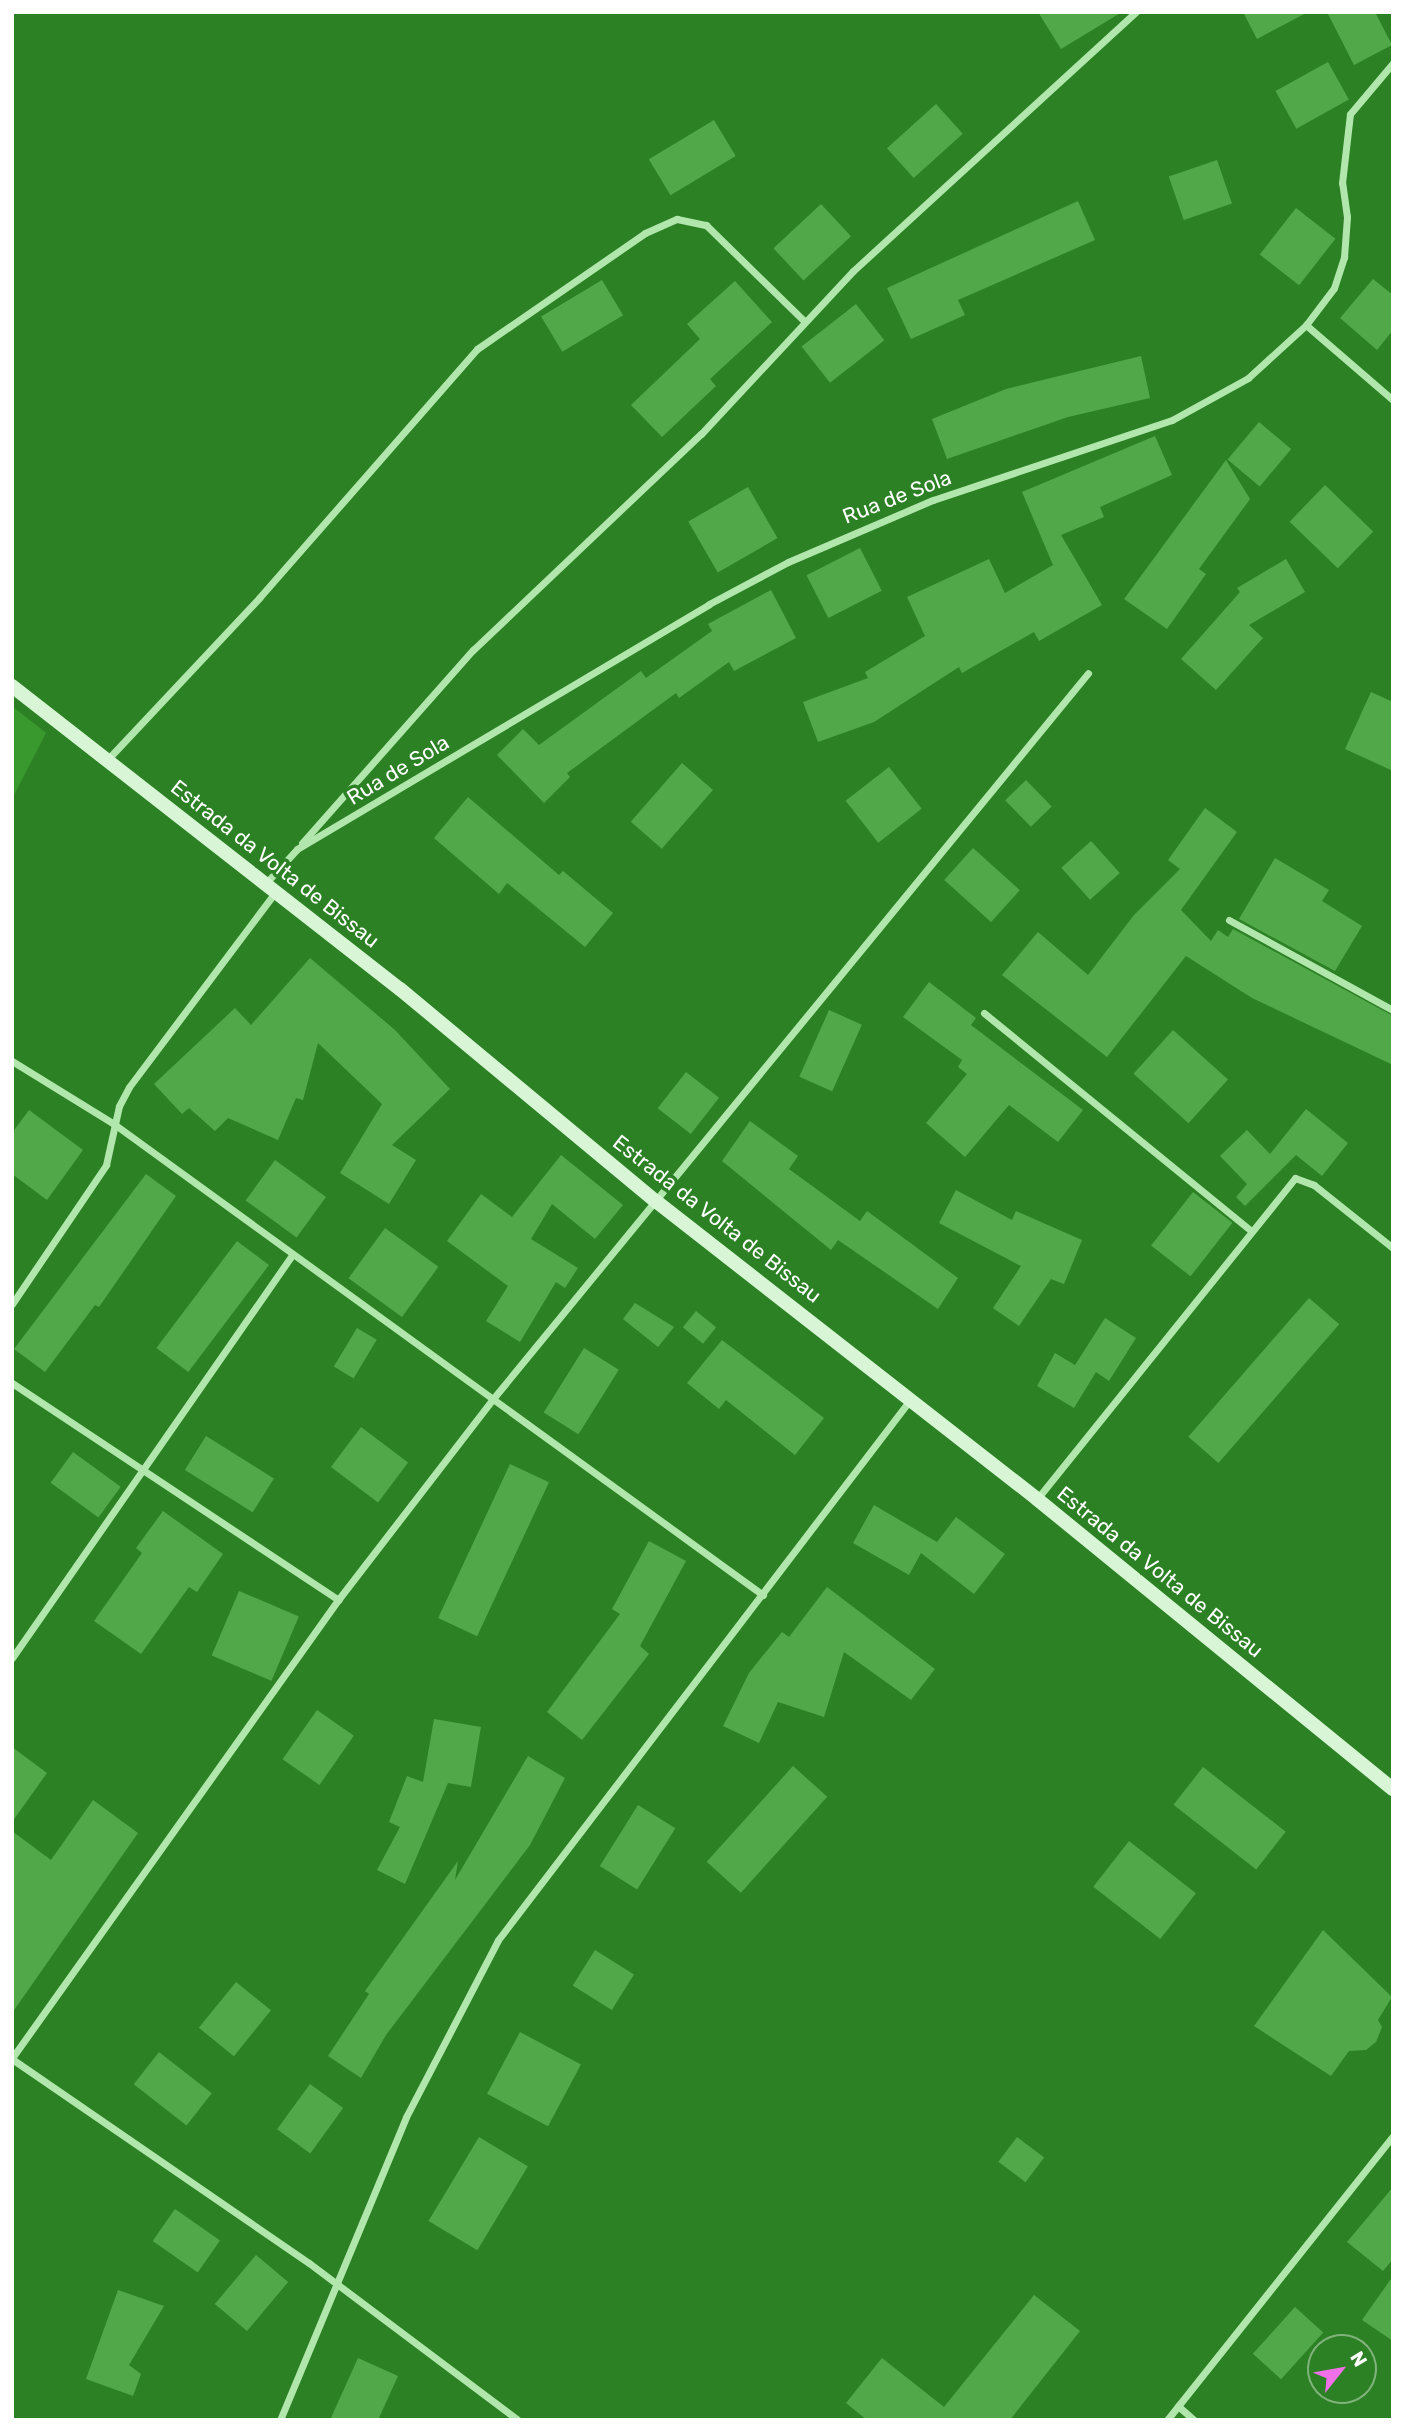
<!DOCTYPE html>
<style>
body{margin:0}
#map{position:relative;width:1405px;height:2432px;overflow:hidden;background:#2c8124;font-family:Rubik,sans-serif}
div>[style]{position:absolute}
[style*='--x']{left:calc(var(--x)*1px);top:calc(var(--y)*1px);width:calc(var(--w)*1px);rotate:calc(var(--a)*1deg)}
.green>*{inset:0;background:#39992f}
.building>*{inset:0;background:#51a849;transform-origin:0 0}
.minor>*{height:7px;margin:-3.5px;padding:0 3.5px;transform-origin:3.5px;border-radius:3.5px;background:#b1e7ac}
.secondary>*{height:14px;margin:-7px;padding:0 7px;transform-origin:7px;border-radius:7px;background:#d8f6d6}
span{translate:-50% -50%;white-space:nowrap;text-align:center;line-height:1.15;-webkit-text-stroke:7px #2c8124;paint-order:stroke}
.street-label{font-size:21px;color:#fff}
.frame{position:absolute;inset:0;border:14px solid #fff;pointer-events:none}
.north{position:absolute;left:1307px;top:2334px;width:70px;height:70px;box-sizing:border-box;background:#2c8124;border:2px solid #80b37c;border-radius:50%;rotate:59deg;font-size:19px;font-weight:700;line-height:28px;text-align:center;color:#fff}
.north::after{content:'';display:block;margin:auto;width:24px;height:32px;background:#f170e8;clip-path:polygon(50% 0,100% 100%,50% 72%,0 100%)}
</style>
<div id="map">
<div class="green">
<div style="clip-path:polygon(12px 706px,46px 733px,12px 799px)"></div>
</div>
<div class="building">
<div style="clip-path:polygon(1038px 12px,1122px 12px,1061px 49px)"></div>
<div style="clip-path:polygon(1243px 12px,1308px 12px,1257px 39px)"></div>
<div style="clip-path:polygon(1327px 12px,1375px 12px,1392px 45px,1354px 65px)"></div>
<div style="left:1328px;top:62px;width:43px;height:60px;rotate:61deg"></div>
<div style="left:936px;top:104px;width:40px;height:66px;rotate:48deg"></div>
<div style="left:714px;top:120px;width:42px;height:76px;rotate:59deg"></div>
<div style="left:1217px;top:160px;width:46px;height:51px;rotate:71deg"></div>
<div style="clip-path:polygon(1078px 201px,1095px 240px,958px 300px,965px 315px,911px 339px,887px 288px)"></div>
<div style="left:821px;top:204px;width:44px;height:65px;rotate:47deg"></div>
<div style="left:1296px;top:208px;width:50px;height:59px;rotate:38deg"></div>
<div style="clip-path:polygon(1373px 279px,1393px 295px,1393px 330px,1377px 350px,1340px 318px)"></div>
<div style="left:602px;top:280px;width:41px;height:71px;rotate:59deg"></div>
<div style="clip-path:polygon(735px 281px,772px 322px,710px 379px,716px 386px,662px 437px,631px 405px,700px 339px,687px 324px)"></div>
<div style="left:856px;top:304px;width:46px;height:69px;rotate:52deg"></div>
<div style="clip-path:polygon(1141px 356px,1150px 398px,1068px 417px,947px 459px,932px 419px,1006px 389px)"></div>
<div style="left:1259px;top:422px;width:42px;height:49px;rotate:40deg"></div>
<div style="clip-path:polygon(1155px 436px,1172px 475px,1100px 507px,1104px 517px,1061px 535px,1102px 605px,1039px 641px,1034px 632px,962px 673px,959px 667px,874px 722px,818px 742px,803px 702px,868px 678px,865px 672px,925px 636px,907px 597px,989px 559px,1005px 593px,1053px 565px,1022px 492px)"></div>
<div style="clip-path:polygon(1226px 460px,1250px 499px,1199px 569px,1206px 574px,1167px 629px,1124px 599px)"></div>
<div style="left:1325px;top:485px;width:67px;height:51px;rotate:44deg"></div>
<div style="left:748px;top:487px;width:59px;height:69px;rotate:60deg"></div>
<div style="left:860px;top:548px;width:48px;height:60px;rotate:63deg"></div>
<div style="clip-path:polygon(1286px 559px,1305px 592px,1249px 625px,1263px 638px,1216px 690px,1181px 659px,1240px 592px,1237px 588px)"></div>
<div style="clip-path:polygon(771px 590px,796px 638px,734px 671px,729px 662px,679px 698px,676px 693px,567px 773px,570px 777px,544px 803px,497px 755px,523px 729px,539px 745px,641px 671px,646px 678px,712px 631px,708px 624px)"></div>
<div style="clip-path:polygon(1371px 692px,1393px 702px,1393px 771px,1345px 749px)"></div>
<div style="left:682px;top:763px;width:41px;height:78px;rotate:41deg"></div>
<div style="left:889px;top:767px;width:53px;height:55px;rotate:52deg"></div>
<div style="left:1026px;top:780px;width:37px;height:29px;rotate:46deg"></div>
<div style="clip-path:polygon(468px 797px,559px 875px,563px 871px,613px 913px,585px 947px,507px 883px,499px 894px,434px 838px)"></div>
<div style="clip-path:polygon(1205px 808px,1237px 832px,1181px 910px,1211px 941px,1218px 930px,1228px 937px,1233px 929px,1393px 1016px,1393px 1065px,1252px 998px,1186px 956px,1107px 1057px,1002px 975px,1038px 932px,1088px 975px,1134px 915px,1180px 869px,1168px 860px)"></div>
<div style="left:1091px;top:841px;width:43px;height:40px;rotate:48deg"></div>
<div style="left:973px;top:848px;width:63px;height:43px;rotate:42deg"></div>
<div style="clip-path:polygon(1275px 858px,1329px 890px,1322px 901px,1362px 926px,1335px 971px,1239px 919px)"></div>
<div style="clip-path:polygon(310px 958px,395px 1030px,450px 1089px,392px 1145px,416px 1160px,389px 1204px,340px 1173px,382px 1104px,318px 1043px,303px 1100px,296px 1098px,278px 1140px,228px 1118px,215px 1131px,189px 1108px,182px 1114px,154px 1084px,235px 1008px,251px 1025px)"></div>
<div style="clip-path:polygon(929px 982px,976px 1018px,971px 1025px,1083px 1110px,1058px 1142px,1009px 1105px,965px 1157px,926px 1123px,967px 1074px,958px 1067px,962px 1060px,903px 1017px)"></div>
<div style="left:829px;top:1010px;width:36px;height:73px;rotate:24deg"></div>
<div style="left:1173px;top:1030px;width:74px;height:59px;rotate:42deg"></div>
<div style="left:686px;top:1072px;width:42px;height:46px;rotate:38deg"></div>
<div style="clip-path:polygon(1306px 1109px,1348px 1143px,1322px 1176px,1296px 1155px,1245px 1206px,1236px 1197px,1247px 1184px,1220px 1156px,1247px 1130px,1270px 1154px)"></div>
<div style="clip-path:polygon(29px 1110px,83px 1150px,47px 1200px,12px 1174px,12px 1133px)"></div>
<div style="clip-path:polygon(750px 1121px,798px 1156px,789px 1169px,860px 1221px,867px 1211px,958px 1278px,938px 1309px,838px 1240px,831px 1250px,722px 1161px)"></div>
<div style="clip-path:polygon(561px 1155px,623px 1205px,595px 1239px,552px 1204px,531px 1239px,578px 1268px,565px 1288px,556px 1282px,520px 1342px,486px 1321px,508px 1286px,447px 1241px,481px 1194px,512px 1217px)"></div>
<div style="left:275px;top:1160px;width:63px;height:50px;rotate:36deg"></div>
<div style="clip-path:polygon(146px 1174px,176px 1196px,99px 1307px,95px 1305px,45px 1372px,14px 1349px)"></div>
<div style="clip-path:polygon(956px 1190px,1012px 1220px,1016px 1211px,1082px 1240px,1064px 1284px,1051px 1279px,1019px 1326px,993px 1308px,1021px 1266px,939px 1223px)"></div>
<div style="left:1193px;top:1192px;width:50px;height:68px;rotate:38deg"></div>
<div style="left:385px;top:1228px;width:66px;height:62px;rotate:36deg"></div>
<div style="left:237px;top:1241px;width:40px;height:134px;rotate:37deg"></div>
<div style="left:1309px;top:1298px;width:40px;height:184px;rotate:41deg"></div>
<div style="clip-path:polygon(635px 1303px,674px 1327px,658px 1347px,623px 1319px)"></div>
<div style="left:696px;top:1311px;width:26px;height:21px;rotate:39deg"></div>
<div style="clip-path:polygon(1105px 1318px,1136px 1338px,1109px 1381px,1096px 1372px,1074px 1408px,1037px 1386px,1055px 1353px,1075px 1365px)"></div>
<div style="left:357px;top:1328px;width:23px;height:45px;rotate:31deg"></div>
<div style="clip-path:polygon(722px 1340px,824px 1418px,795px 1455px,726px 1400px,719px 1409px,687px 1383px)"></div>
<div style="left:584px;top:1348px;width:41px;height:76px;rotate:32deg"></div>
<div style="left:361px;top:1427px;width:59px;height:50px;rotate:37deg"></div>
<div style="left:206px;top:1436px;width:80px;height:40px;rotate:32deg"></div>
<div style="left:73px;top:1452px;width:59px;height:38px;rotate:36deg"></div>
<div style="left:510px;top:1464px;width:43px;height:170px;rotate:25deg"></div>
<div style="clip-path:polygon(874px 1505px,937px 1542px,956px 1517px,1005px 1554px,974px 1594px,921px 1553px,909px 1575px,853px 1543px)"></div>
<div style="clip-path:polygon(163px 1511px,223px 1554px,197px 1592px,189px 1587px,141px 1654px,94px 1621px,142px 1553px,136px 1548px)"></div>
<div style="clip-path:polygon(649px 1541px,686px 1561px,640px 1646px,649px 1654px,582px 1740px,547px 1712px,620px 1614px,612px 1609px)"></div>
<div style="clip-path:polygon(827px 1587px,935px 1669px,911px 1700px,844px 1652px,824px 1717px,778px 1702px,759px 1743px,723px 1726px,749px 1673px,782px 1632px,789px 1637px)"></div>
<div style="left:239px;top:1591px;width:65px;height:70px;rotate:23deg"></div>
<div style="left:317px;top:1710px;width:45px;height:60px;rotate:35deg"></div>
<div style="clip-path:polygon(434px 1719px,481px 1727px,471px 1787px,448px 1783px,405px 1884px,377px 1870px,400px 1827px,389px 1822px,407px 1776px,423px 1782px)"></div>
<div style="clip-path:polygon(12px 1747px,47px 1773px,12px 1822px)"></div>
<div style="clip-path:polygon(528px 1756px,565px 1778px,530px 1845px,386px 2035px,361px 2078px,328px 2056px,369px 1994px,365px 1991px,458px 1861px,455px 1880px)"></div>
<div style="left:793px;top:1766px;width:46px;height:129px;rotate:42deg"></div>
<div style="left:1203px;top:1767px;width:105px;height:48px;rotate:38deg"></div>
<div style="clip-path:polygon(93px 1800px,138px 1833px,12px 2013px,12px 1831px,51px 1860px)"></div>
<div style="left:638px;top:1805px;width:44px;height:72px;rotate:32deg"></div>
<div style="left:1129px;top:1841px;width:85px;height:58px;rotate:38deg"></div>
<div style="clip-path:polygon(1323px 1930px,1392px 1997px,1378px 2020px,1382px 2027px,1376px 2042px,1366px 2050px,1349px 2051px,1331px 2076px,1254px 2026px)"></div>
<div style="left:595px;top:1950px;width:46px;height:42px;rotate:32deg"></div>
<div style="left:236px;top:1982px;width:45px;height:59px;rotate:39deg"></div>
<div style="left:520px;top:2032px;width:69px;height:70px;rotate:28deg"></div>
<div style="left:159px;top:2052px;width:67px;height:41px;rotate:38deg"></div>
<div style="left:310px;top:2084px;width:41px;height:56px;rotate:36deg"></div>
<div style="left:479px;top:2137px;width:57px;height:98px;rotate:31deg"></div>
<div style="left:1017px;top:2137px;width:34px;height:31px;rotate:37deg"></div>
<div style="clip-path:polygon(1393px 2187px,1393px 2259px,1383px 2271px,1347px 2242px)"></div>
<div style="left:175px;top:2209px;width:55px;height:39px;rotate:35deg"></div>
<div style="left:256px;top:2255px;width:42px;height:64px;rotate:40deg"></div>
<div style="clip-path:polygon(1393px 2276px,1393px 2341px,1362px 2320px)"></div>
<div style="clip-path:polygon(118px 2290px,164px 2306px,129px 2365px,141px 2374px,133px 2396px,86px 2379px)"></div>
<div style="clip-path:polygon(1034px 2295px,1080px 2331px,1010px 2420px,867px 2420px,846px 2403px,882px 2358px,944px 2407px)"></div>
<div style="left:1295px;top:2307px;width:38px;height:63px;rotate:42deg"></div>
<div style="clip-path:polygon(358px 2358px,398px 2376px,378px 2420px,330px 2420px)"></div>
</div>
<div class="minor">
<div style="--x:1306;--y:325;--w:115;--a:40.8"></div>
<div style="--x:108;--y:759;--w:221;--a:-46.8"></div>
<div style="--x:259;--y:598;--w:331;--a:-48.8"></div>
<div style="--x:477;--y:349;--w:204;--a:-34.6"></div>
<div style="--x:645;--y:233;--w:35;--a:-24"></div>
<div style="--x:677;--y:219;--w:30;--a:12"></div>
<div style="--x:706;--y:225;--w:137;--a:44.4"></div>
<div style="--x:302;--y:843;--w:258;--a:-48.5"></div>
<div style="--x:473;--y:650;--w:314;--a:-43.5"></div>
<div style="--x:701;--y:434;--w:223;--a:-47"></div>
<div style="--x:853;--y:271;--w:384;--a:-42.5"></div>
<div style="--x:266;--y:883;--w:46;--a:-47.6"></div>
<div style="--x:297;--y:849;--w:479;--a:-30.7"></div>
<div style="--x:709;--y:604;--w:89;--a:-28"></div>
<div style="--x:788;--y:562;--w:158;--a:-23.2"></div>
<div style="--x:933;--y:500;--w:252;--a:-18.5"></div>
<div style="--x:1172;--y:420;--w:87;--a:-28.9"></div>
<div style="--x:1248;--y:378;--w:79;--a:-42.4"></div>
<div style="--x:1306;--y:325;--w:46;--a:-52.9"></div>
<div style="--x:1334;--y:288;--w:33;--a:-72"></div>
<div style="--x:1344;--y:257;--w:40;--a:-85.7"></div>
<div style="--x:1347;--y:217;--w:34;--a:-98"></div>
<div style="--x:1342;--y:183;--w:69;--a:-83.4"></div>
<div style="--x:1350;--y:114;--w:67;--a:-49.9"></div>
<div style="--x:1229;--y:920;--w:187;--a:28.8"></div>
<div style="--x:984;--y:1013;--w:342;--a:39.2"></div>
<div style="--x:12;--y:1061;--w:120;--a:31.7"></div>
<div style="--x:114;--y:1124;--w:802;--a:35.97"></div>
<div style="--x:12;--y:1304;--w:168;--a:-55.9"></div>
<div style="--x:106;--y:1165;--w:60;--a:-77.6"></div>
<div style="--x:119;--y:1106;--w:21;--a:-62"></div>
<div style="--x:129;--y:1087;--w:245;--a:-53.1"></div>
<div style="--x:12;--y:1383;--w:392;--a:33.6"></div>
<div style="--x:1037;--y:1499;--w:412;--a:-51.2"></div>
<div style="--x:1295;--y:1178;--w:20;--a:20"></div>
<div style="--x:1314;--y:1185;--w:101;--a:38.6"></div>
<div style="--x:12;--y:1658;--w:489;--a:-55.2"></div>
<div style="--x:12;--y:2058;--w:562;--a:-54.56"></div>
<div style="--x:338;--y:1600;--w:252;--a:-52.4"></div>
<div style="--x:492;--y:1400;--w:940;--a:-50.65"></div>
<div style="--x:12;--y:2059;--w:360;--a:34.5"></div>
<div style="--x:309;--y:2263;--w:261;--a:36.9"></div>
<div style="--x:1178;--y:2406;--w:21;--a:41"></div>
<div style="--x:280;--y:2420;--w:328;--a:-67.4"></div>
<div style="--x:406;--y:2117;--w:199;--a:-62.5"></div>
<div style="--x:498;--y:1940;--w:679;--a:-52.66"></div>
<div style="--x:1167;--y:2420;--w:363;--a:-51.5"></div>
</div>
<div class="secondary">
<div style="--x:12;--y:686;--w:492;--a:38"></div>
<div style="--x:400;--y:989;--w:334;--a:39.7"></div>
<div style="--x:657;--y:1202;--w:482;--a:38"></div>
<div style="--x:1037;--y:1499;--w:459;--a:39.2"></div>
</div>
<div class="street-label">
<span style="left:897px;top:497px;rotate:-21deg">Rua de Sola</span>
<span style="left:398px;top:770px;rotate:-31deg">Rua de Sola</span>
<span style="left:275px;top:864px;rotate:38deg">Estrada da Volta de Bissau</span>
<span style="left:717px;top:1219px;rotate:38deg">Estrada da Volta de Bissau</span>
<span style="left:1160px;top:1572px;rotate:39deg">Estrada da Volta de Bissau</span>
</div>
<div class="frame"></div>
<div class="north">N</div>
</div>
